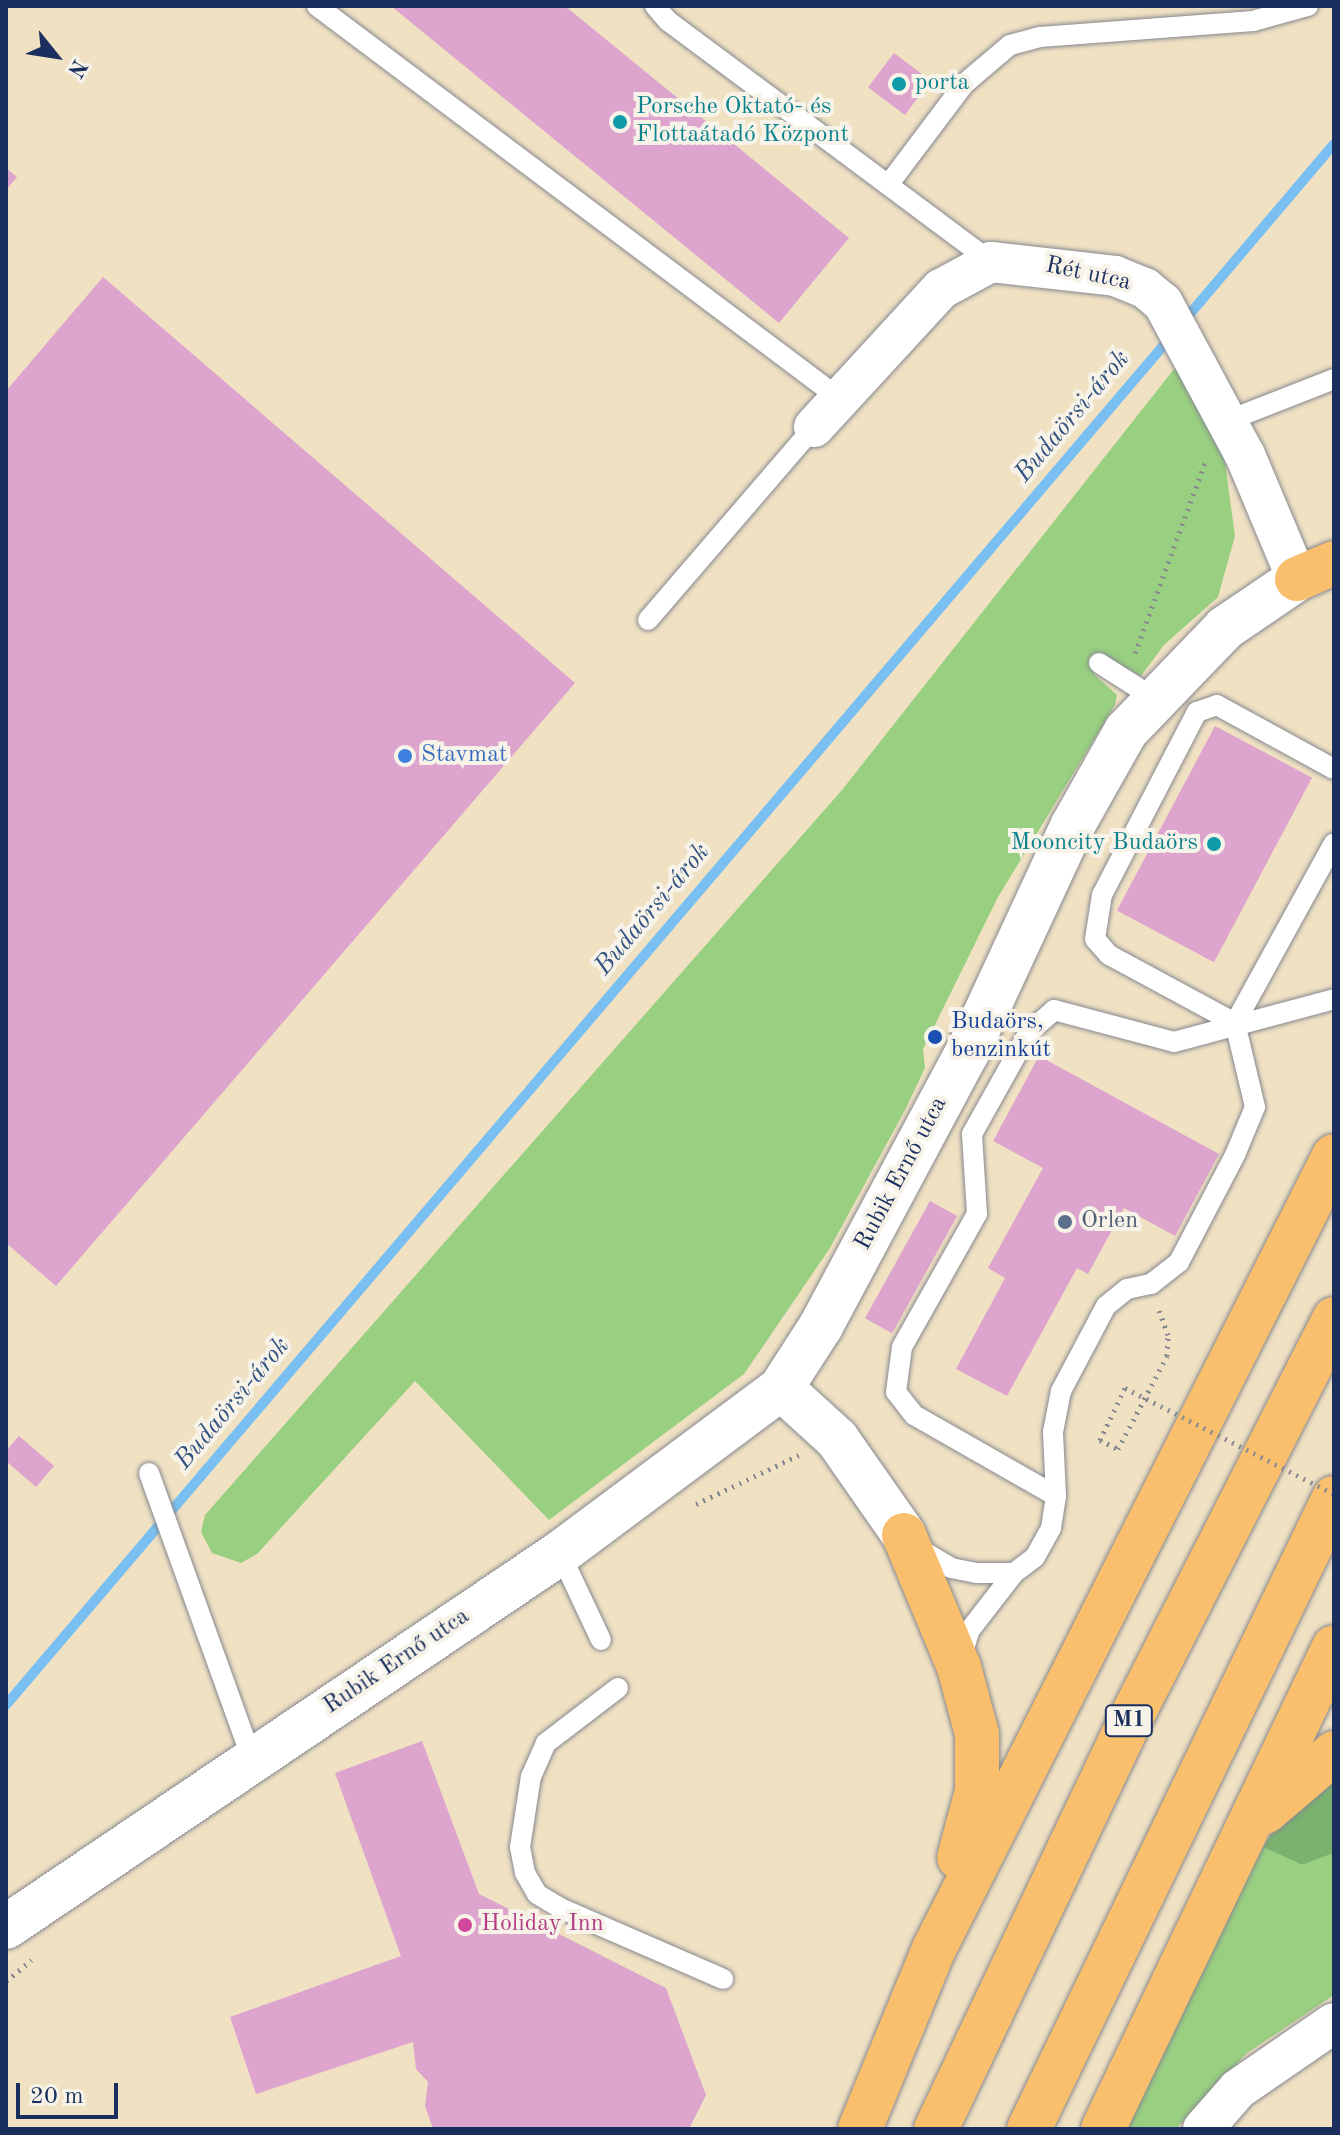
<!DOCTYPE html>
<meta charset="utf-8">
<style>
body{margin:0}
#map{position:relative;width:1340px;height:2135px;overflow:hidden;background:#f0e1c3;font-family:"Old Standard TT",serif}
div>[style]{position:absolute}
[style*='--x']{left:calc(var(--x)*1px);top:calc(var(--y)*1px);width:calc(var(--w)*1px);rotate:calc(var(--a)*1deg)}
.green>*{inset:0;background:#99cf81}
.forest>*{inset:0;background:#7ab26f}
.stream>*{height:10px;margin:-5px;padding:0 5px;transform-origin:5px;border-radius:5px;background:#79bff1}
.building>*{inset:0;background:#dda4cd;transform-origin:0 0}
.path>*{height:5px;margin-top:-2.5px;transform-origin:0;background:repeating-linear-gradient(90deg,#868890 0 2px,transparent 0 8px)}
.roads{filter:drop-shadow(0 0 2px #868890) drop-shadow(0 0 2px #868890)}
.service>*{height:20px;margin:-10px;padding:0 10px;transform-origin:10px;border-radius:10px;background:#fff}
.minor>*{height:40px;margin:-20px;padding:0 20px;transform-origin:20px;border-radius:20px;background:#fff}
.tertiary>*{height:44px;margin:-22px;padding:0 22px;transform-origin:22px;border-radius:22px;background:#fff}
.motorway>*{height:44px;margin:-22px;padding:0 22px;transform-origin:22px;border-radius:22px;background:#f9bf6d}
.path-bridge>*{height:5px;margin-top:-2.5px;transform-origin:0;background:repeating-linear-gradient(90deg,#868890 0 2px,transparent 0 8px)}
.dots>*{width:22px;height:22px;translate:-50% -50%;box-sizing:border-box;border:4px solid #f7f3e8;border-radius:50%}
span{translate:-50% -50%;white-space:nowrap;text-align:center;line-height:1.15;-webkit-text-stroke:8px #f7f3e8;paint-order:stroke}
.shield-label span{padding:2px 6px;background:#f7f3e8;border:2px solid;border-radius:6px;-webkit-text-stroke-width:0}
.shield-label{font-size:22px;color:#1b2f5e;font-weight:700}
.culture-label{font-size:24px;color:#0d838f}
.left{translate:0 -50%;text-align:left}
.right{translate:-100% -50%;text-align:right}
.street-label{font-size:24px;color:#1b2f5e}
.shop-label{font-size:24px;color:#366cbe}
.transit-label{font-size:24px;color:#164399}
.service-label{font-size:24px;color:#4e5e75}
.hotel-label{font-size:24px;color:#b23c85}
.water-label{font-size:26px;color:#325383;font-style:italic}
.frame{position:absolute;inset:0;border:8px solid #1b2f5e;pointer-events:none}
.north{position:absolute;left:16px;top:16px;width:80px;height:80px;-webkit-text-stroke:6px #f7f3e8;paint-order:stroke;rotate:120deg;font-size:22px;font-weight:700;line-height:32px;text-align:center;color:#1b2f5e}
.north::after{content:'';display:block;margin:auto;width:28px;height:36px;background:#1b2f5e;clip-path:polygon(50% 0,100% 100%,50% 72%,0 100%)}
.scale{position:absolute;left:16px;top:2083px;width:102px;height:36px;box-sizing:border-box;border:4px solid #1b2f5e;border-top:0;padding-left:10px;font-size:24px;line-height:28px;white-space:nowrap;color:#1b2f5e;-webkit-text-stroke:6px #f7f3e8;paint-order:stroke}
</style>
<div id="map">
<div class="green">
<div style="clip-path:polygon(1178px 364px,1217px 430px,1225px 462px,1235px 536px,1218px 597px,1164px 645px,1141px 676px,1103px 655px,1094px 674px,1117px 695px,1115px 705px,998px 897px,923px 1049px,925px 1068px,906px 1108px,830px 1248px,744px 1374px,549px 1520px,415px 1381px,257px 1554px,241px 1563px,212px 1553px,201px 1532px,205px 1515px,842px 790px)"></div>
<div style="clip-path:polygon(1263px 1847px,1302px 1865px,1334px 1853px,1334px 1995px,1247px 2053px,1176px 2129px,1125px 2129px)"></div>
</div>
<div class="forest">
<div style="clip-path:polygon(1334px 1769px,1334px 1853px,1302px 1865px,1263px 1847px,1286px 1812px)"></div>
</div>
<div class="stream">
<div style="--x:1183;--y:322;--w:233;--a:-49.7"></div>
<div style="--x:6;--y:1705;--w:1795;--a:-49.59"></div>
</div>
<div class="building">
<div style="clip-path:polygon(391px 6px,565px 6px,849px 238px,779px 323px)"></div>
<div style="left:894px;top:53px;width:46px;height:43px;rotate:37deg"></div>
<div style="clip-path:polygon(6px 168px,17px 177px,6px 190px)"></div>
<div style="clip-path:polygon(103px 277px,575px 683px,56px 1286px,6px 1243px,6px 391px)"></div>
<div style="left:1215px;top:726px;width:110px;height:209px;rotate:28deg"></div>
<div style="clip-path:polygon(1039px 1056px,1219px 1154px,1175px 1236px,1124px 1208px,1088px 1274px,1077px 1268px,1007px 1396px,956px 1369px,1005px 1278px,988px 1268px,1043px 1168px,993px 1141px)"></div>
<div style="left:930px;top:1201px;width:31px;height:134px;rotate:29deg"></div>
<div style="clip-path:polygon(19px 1436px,54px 1466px,36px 1487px,6px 1461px,6px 1451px)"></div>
<div style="clip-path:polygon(422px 1741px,479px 1894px,666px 1988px,706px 2095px,689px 2129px,433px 2129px,425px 2106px,428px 2082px,416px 2069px,413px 2042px,256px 2094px,230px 2017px,401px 1956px,335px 1773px)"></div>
</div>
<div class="path">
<div style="--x:1135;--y:653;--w:206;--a:-69.8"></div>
<div style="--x:1125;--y:1388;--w:58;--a:115.7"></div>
<div style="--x:1100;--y:1440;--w:20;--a:27"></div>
<div style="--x:1118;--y:1449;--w:105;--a:-62.2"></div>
<div style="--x:1167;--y:1356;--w:21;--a:-87"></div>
<div style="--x:1168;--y:1335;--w:29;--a:-110"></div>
<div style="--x:696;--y:1504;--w:114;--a:-25.4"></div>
<div style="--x:6;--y:1981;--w:33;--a:-39"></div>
</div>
<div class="roads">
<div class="service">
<div style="--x:317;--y:6;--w:653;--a:36.91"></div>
<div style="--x:655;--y:6;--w:20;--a:49"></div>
<div style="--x:668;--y:21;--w:403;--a:36.7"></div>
<div style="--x:888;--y:185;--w:126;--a:-53"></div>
<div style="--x:964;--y:84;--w:60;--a:-40.3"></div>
<div style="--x:1010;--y:45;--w:31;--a:-15"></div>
<div style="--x:1040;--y:37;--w:214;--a:-4.3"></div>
<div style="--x:1253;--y:21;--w:57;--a:-15.3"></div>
<div style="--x:1227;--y:421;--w:115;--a:-21.4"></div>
<div style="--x:648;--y:620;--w:255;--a:-49.3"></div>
<div style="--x:1099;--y:663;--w:65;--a:32.5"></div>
<div style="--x:1235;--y:1023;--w:143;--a:-151.6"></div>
<div style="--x:1109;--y:955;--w:21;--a:-131"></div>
<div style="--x:1095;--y:939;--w:45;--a:-81"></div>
<div style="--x:1102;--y:895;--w:206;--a:-62.6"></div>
<div style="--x:1197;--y:712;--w:21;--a:-19"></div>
<div style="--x:1217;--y:705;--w:133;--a:28.7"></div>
<div style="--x:149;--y:1473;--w:304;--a:70.2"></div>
<div style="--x:1056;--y:1496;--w:163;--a:-150.3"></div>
<div style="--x:914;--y:1415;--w:29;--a:-128"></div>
<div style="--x:896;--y:1392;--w:45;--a:-82.4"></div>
<div style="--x:902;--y:1347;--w:153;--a:-60.6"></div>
<div style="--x:977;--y:1214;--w:80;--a:-93.6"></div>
<div style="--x:972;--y:1134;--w:117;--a:-60.8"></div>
<div style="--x:1029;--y:1032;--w:33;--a:-41"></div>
<div style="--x:1054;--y:1010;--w:124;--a:14.9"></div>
<div style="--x:1174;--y:1042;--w:166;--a:-15"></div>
<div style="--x:918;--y:1548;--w:39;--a:31"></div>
<div style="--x:951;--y:1568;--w:25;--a:11"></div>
<div style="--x:976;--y:1573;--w:38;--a:0"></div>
<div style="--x:1014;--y:1573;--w:26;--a:-37"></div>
<div style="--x:1035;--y:1557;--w:33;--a:-61"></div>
<div style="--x:1051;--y:1528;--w:32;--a:-81"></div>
<div style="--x:1056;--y:1496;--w:64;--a:-92.7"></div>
<div style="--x:1053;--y:1432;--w:42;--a:-79"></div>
<div style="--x:1061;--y:1391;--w:96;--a:-62.1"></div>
<div style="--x:1106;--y:1306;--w:27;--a:-39"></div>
<div style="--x:1127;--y:1289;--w:25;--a:-12"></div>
<div style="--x:1151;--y:1284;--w:36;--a:-38"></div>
<div style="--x:1179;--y:1262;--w:121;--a:-62.4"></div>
<div style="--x:1235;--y:1155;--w:52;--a:-67.4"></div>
<div style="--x:1255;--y:1107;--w:86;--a:-103.4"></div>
<div style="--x:1235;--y:1023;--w:205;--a:-61.2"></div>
<div style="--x:560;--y:1553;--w:96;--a:64.8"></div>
<div style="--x:962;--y:1656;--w:26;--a:-74"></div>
<div style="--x:969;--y:1631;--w:73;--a:-52.2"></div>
<div style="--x:618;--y:1688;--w:91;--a:142.6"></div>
<div style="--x:546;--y:1743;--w:36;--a:114"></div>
<div style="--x:531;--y:1776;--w:72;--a:98.8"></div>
<div style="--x:520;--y:1847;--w:26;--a:79"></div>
<div style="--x:525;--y:1873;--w:24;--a:60"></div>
<div style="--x:537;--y:1894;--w:27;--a:31"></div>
<div style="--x:560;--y:1908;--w:178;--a:23.5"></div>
</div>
<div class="minor">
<div style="--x:814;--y:427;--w:188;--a:-47.4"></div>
<div style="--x:941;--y:289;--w:57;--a:-28.4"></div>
<div style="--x:991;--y:262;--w:125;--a:6.4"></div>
<div style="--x:1115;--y:276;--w:32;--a:22"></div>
<div style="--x:1145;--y:288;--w:23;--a:40"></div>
<div style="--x:1163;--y:303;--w:173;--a:61.7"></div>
<div style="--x:1245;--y:455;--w:134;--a:67.2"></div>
<div style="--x:1203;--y:2129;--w:53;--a:-48.8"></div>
<div style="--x:1238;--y:2089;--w:116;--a:-34.5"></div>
</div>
<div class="tertiary">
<div style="--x:781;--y:1388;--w:76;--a:42.3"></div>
<div style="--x:837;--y:1439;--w:117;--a:55.1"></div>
<div style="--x:6;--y:1927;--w:668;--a:-34.02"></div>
<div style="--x:560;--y:1553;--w:276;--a:-36.7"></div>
<div style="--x:781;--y:1388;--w:74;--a:-57.2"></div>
<div style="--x:821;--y:1326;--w:310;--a:-61.9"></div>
<div style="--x:967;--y:1053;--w:251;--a:-65.1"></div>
<div style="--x:1073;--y:825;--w:108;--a:-60.6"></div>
<div style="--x:1126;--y:731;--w:143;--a:-46.1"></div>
<div style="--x:1225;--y:628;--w:87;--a:-34.2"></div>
</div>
<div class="motorway">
<div style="--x:1297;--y:579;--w:40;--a:-23.4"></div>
<div style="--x:904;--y:1535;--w:143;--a:67.4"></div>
<div style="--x:959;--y:1667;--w:69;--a:75"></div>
<div style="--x:977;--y:1734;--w:57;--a:90"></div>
<div style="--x:977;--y:1791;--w:69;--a:105"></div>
<div style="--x:1265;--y:1812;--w:91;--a:-40.5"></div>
<div style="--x:860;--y:2129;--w:195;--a:-67.7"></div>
<div style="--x:934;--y:1949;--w:888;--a:-63.23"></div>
<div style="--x:936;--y:2129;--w:446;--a:-64.6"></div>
<div style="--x:1127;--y:1726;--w:457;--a:-63"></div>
<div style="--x:1029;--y:2129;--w:701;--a:-64.2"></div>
<div style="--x:1103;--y:2129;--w:534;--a:-64.39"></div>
</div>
</div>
<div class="path-bridge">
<div style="--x:1125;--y:1388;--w:234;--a:26.9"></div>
</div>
<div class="dots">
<div style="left:899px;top:84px;background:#0f9aa8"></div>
<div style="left:620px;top:122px;background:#0f9aa8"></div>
<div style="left:405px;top:756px;background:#3f7fe0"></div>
<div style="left:1214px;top:844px;background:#0f9aa8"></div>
<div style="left:935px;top:1037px;background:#1a4fb4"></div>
<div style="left:1065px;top:1222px;background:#5c6f8a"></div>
<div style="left:465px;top:1925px;background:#d1479c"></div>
</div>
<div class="shield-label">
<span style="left:1129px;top:1721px">M1</span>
</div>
<div class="culture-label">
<span class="left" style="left:915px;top:84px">porta</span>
<span class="left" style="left:636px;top:122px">Porsche Oktató- és<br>Flottaátadó Központ</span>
<span class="right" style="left:1198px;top:844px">Mooncity Budaörs</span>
</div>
<div class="street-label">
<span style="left:1088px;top:275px;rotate:12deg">Rét utca</span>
<span style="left:902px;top:1174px;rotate:-62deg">Rubik Ernő utca</span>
<span style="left:397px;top:1662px;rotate:-34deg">Rubik Ernő utca</span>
</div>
<div class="shop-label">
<span class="left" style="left:421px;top:756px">Stavmat</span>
</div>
<div class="transit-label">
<span class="left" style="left:951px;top:1037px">Budaörs,<br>benzinkút</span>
</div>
<div class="service-label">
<span class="left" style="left:1081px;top:1222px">Orlen</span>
</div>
<div class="hotel-label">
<span class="left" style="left:481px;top:1925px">Holiday Inn</span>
</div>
<div class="water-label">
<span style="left:1073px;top:417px;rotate:-50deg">Budaörsi-árok</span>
<span style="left:653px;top:910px;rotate:-50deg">Budaörsi-árok</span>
<span style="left:233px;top:1404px;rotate:-50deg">Budaörsi-árok</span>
</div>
<div class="frame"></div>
<div class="north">N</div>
<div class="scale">20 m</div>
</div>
